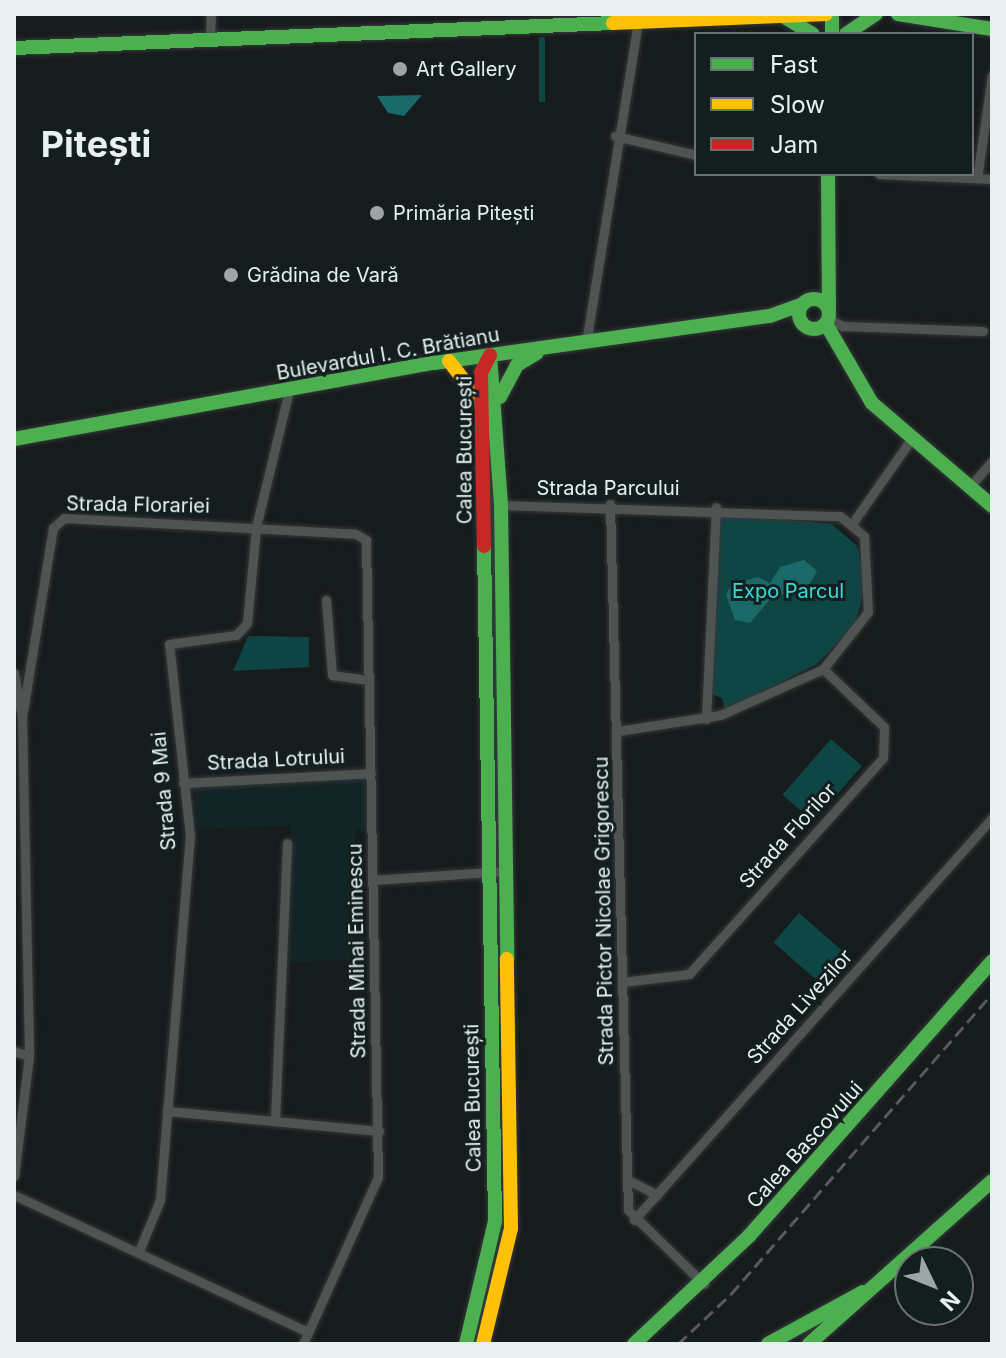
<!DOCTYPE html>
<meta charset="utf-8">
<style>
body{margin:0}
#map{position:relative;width:1006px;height:1358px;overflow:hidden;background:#161b1b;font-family:Inter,sans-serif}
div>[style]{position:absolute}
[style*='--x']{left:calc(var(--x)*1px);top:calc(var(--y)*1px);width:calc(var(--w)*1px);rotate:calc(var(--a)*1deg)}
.built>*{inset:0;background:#122424}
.green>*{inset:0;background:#0e4646;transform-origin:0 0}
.forest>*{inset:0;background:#0e4544}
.water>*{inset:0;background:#196968}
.roads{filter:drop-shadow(0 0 2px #343838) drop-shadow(0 0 2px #343838)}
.street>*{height:9px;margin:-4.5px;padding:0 4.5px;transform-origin:4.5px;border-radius:4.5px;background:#4f5453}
.fast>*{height:14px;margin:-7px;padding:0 7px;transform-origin:7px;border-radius:7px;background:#4caf50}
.fast>.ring{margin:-7px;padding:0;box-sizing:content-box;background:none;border:14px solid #4caf50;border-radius:50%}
.slow>*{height:14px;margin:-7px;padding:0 7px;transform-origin:7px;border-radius:7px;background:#ffc107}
.jam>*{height:14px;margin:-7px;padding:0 7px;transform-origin:7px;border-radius:7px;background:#c62828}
.rail>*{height:3px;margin-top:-1.5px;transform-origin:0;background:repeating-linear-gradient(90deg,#575b5b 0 12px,transparent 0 18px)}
.dots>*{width:22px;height:22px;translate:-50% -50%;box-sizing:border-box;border:4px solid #131e1e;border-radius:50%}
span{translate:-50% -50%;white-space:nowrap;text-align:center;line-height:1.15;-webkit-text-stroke:6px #131e1e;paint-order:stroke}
.poi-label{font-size:20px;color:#e8f0f0}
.left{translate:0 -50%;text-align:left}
.street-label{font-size:20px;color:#e8f0f0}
.park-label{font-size:20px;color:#38dbd9}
.town-label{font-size:36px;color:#e8f0f0;font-weight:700}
.frame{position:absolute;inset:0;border:16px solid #e8f0f0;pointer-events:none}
.legend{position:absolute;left:694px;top:32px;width:280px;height:144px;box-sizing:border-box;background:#131e1e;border:2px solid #687272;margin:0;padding:10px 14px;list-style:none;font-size:24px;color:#e8f0f0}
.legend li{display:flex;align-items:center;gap:16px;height:40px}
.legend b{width:40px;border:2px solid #687272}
.north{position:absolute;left:894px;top:1246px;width:80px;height:80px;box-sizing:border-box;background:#131e1e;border:2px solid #687272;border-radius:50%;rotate:133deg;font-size:22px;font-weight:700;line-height:32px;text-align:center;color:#e8f0f0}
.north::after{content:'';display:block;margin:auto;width:28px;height:36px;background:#9ea5a5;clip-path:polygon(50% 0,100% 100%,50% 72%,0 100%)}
</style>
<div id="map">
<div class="built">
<div style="clip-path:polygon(367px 780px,366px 829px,355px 830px,357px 936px,364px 936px,365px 959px,290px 962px,291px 826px,197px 829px,194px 785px)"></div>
</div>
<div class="green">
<div style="left:539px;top:37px;width:6px;height:65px"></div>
<div style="clip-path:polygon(497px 372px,511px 1228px,483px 1344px,466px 1344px,492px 1249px,483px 408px)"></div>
<div style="clip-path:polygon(718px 514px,832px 524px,857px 546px,867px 581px,855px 625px,817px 664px,725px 710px,722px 698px,711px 694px)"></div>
<div style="left:831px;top:739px;width:41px;height:74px;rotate:41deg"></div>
<div style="left:799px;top:913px;width:66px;height:39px;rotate:41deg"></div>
</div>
<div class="forest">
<div style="clip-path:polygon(248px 636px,309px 637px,309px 667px,233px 671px)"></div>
</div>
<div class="water">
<div style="clip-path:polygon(422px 95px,404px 116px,388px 113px,377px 96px)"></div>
<div style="clip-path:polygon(804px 560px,817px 571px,806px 590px,773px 596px,750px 623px,735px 620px,726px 594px,732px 584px,758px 577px,770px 583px,780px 567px)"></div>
</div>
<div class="roads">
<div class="street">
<div style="--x:210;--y:39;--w:25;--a:-88"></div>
<div style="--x:615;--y:136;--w:83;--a:13.2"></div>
<div style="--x:879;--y:174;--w:113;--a:2.5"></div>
<div style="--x:977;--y:178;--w:104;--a:-81.7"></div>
<div style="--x:829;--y:319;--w:15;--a:28"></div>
<div style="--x:842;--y:326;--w:141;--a:2"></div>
<div style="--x:586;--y:343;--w:324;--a:-80.8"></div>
<div style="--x:972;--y:484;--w:30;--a:-49"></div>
<div style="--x:610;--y:504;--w:706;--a:88.54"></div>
<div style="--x:628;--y:1210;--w:106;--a:44.2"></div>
<div style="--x:501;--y:505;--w:339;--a:1.9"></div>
<div style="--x:840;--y:516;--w:31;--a:40"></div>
<div style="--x:864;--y:536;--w:76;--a:87"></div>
<div style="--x:868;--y:612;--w:73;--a:128.3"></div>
<div style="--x:823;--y:669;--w:113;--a:155.9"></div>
<div style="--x:720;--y:715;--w:103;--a:171.1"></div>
<div style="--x:854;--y:521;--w:101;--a:-55.1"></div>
<div style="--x:326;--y:600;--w:75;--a:85.4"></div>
<div style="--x:332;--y:675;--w:37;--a:8"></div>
<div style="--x:14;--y:673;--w:45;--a:79.7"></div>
<div style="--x:22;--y:717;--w:339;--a:88.8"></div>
<div style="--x:29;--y:1056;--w:121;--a:97.1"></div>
<div style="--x:22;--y:717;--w:192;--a:-80.7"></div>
<div style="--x:53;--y:528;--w:15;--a:-42"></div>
<div style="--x:64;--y:518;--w:292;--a:3.1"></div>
<div style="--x:356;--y:534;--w:12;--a:31"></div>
<div style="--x:366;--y:540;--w:637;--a:88.92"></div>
<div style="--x:378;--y:1177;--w:183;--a:114.2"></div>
<div style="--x:706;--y:719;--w:212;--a:-87.3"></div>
<div style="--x:183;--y:783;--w:188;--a:-3"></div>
<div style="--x:373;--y:880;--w:132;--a:-3.9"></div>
<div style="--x:623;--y:982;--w:66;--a:-6.9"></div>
<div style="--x:689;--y:974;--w:290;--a:-48.1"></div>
<div style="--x:883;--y:758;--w:31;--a:-88"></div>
<div style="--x:884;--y:727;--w:84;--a:-136.4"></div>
<div style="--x:14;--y:1051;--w:16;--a:18"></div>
<div style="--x:167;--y:1111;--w:213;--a:5.4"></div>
<div style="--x:275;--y:1120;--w:277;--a:-87.5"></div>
<div style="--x:628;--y:1180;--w:33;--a:27"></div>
<div style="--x:14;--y:1195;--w:324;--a:25"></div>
<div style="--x:634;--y:1220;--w:538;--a:-48.31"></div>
<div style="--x:139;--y:1251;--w:55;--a:-67.6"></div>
<div style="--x:160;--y:1200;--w:365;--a:-85.3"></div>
<div style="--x:190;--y:836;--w:193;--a:-96.2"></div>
<div style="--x:169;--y:644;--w:68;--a:-7.7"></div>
<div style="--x:236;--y:635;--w:16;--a:-47"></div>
<div style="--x:247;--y:623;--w:96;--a:-84.6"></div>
<div style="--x:256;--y:527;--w:140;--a:-76.4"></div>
</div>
<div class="fast">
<div style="--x:832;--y:14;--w:20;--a:90"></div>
<div style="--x:898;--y:14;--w:95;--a:9.1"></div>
<div style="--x:786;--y:18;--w:31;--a:31"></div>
<div style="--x:846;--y:34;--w:36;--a:-34"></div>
<div style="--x:14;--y:48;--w:600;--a:-2.39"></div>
<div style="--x:828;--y:174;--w:135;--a:89.6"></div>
<div class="ring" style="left:799px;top:299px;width:16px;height:16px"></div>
<div style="--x:826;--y:324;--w:91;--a:59.8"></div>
<div style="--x:872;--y:403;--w:158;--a:40.6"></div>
<div style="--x:490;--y:355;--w:150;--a:85.8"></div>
<div style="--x:501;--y:505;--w:454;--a:89.2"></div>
<div style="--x:500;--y:397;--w:36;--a:-62"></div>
<div style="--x:517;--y:365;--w:23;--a:-31"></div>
<div style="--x:14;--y:439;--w:427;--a:-10.3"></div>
<div style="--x:434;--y:363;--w:339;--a:-8"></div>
<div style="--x:770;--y:316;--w:35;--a:-20"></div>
<div style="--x:466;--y:1344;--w:126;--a:-76.7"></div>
<div style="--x:495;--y:1221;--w:675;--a:-90.93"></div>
<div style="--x:634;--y:1344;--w:158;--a:-43.2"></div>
<div style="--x:749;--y:1236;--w:367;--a:-48.5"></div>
<div style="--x:768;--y:1344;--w:108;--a:-28.7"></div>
<div style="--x:809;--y:1344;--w:245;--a:-41.7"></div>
</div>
<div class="slow">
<div style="--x:613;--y:23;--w:213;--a:-2.4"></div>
<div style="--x:449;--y:361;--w:51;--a:52.2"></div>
<div style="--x:483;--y:1344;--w:119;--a:-76.4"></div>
<div style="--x:511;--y:1228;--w:269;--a:-90.9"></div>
</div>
<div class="jam">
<div style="--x:484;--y:546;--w:173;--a:-91"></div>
<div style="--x:481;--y:373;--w:20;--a:-63"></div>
</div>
</div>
<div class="rail">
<div style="--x:678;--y:1344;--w:73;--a:-43.3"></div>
<div style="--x:731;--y:1294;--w:398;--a:-49"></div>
</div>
<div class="dots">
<div style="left:400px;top:69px;background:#9ea5a5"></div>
<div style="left:377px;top:213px;background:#9ea5a5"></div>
<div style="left:231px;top:275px;background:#9ea5a5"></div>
</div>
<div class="poi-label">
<span class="left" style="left:416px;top:69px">Art Gallery</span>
<span class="left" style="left:393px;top:213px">Primăria Pitești</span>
<span class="left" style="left:247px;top:275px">Grădina de Vară</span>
</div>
<div class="street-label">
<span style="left:388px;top:354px;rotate:-10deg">Bulevardul I. C. Brătianu</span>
<span style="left:465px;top:450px;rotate:-90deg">Calea București</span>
<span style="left:608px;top:488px">Strada Parcului</span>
<span style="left:138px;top:505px;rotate:1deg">Strada Florariei</span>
<span style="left:276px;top:760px;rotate:-3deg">Strada Lotrului</span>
<span style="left:164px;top:791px;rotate:-95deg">Strada 9 Mai</span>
<span style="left:788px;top:836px;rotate:-48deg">Strada Florilor</span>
<span style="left:604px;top:911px;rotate:-91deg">Strada Pictor Nicolae Grigorescu</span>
<span style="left:357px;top:951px;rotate:-91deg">Strada Mihai Eminescu</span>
<span style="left:800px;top:1007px;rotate:-48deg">Strada Livezilor</span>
<span style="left:473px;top:1098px;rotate:-91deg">Calea București</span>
<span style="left:805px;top:1145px;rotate:-48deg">Calea Bascovului</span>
</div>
<div class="park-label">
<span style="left:788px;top:591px">Expo Parcul</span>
</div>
<div class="town-label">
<span style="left:96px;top:145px">Pitești</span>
</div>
<div class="frame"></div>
<ul class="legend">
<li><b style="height:10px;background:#4caf50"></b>Fast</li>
<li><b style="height:10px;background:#ffc107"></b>Slow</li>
<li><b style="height:10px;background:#c62828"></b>Jam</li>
</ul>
<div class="north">N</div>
</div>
